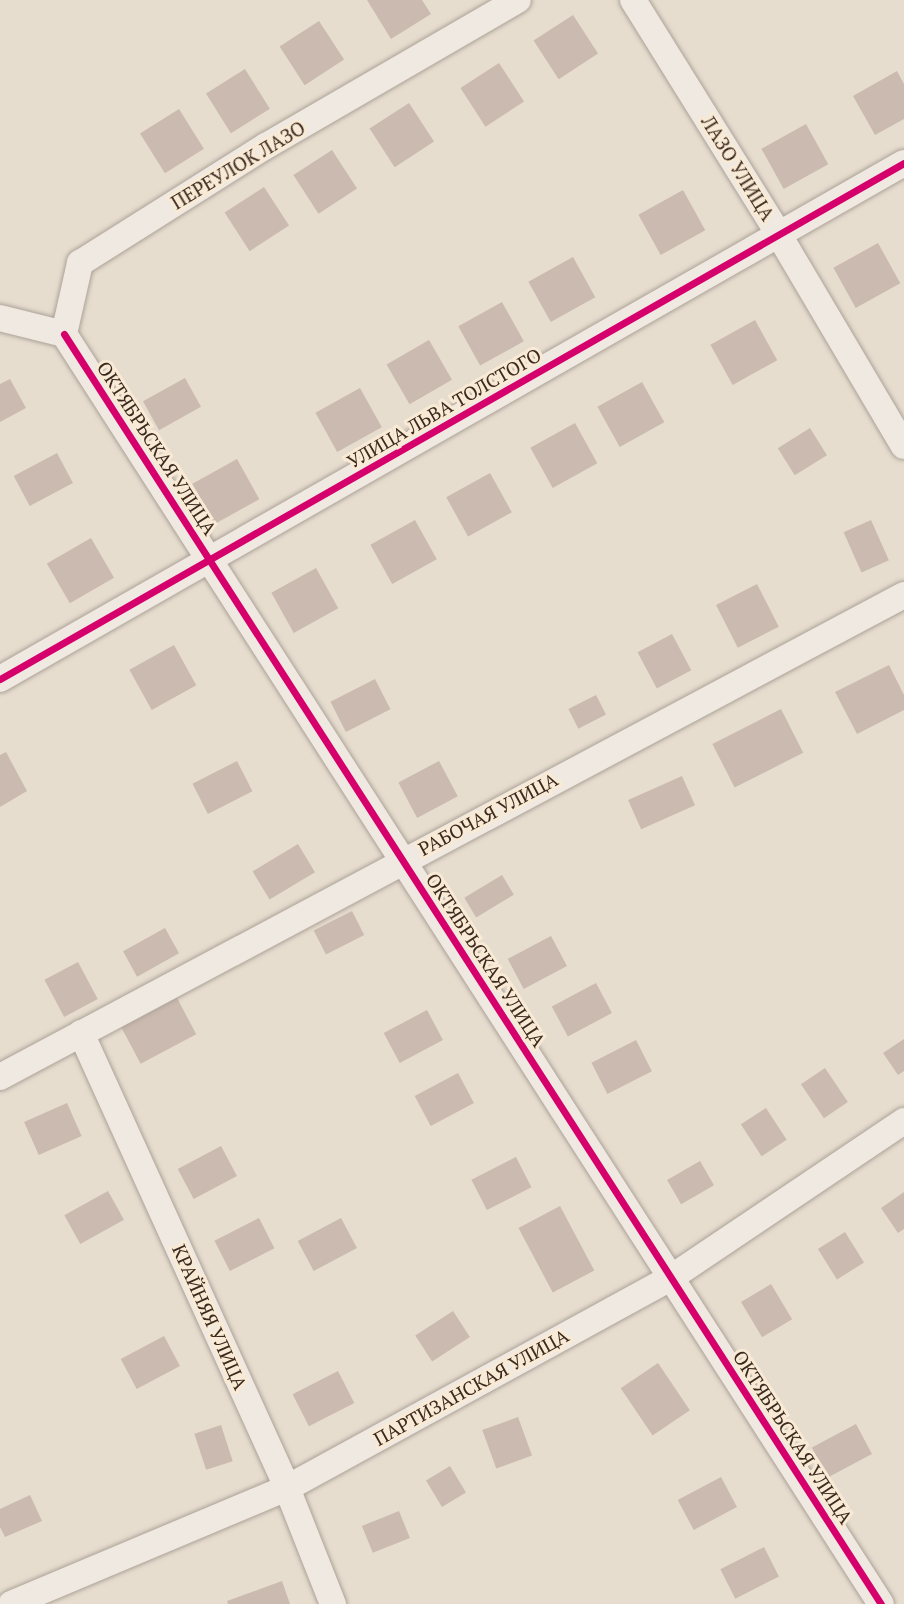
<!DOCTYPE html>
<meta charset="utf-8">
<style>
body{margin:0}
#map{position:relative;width:904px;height:1604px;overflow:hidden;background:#e7ddcf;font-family:"PT Serif",serif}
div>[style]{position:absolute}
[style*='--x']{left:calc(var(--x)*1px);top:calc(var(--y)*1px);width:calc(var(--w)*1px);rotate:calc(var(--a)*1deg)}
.building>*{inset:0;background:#cbbaaf;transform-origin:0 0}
.roads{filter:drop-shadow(0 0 2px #aca297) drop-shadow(0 0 2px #aca297)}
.street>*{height:26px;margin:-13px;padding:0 13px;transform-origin:13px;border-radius:13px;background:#efe9e1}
.cycleway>*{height:7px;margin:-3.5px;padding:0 3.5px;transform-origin:3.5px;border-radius:3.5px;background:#d6006c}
span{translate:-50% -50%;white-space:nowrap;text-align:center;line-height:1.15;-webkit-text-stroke:6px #f8ead5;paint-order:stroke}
.street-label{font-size:19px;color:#3c291e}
</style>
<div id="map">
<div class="building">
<div style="clip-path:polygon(367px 0,422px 0,431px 14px,391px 39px)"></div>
<div style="left:573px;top:15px;width:46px;height:47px;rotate:57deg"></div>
<div style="left:319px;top:21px;width:46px;height:47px;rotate:57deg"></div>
<div style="left:499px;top:63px;width:46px;height:46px;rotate:57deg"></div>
<div style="left:245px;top:69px;width:47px;height:46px;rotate:58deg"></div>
<div style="clip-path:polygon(897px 71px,904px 84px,904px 119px,875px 135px,853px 96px)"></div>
<div style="left:409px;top:103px;width:46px;height:47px;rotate:57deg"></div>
<div style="left:179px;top:109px;width:47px;height:46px;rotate:58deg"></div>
<div style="left:806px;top:124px;width:46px;height:51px;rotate:61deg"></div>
<div style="left:332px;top:150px;width:46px;height:46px;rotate:57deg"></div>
<div style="left:264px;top:187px;width:46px;height:47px;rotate:57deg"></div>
<div style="left:683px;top:190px;width:46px;height:51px;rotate:61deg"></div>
<div style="left:878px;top:243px;width:46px;height:51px;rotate:61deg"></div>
<div style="left:573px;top:257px;width:46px;height:51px;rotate:61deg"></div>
<div style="left:502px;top:302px;width:45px;height:50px;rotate:61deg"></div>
<div style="left:755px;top:320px;width:46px;height:51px;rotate:61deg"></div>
<div style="left:429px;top:340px;width:46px;height:49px;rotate:60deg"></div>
<div style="left:185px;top:378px;width:33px;height:48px;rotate:61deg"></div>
<div style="clip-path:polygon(10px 379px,26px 408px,0 422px,0 384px)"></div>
<div style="left:642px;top:382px;width:46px;height:51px;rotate:61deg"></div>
<div style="left:360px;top:388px;width:45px;height:51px;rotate:61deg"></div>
<div style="left:575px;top:423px;width:46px;height:51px;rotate:61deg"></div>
<div style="left:810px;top:428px;width:32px;height:38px;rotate:58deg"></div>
<div style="left:57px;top:453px;width:34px;height:49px;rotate:62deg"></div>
<div style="left:237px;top:459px;width:46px;height:51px;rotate:61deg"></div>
<div style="left:490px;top:473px;width:45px;height:50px;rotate:61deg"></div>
<div style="left:415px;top:520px;width:45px;height:51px;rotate:61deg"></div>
<div style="left:871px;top:520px;width:44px;height:30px;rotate:66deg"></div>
<div style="left:91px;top:538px;width:46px;height:51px;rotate:60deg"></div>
<div style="left:316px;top:568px;width:46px;height:51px;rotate:61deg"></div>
<div style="left:757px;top:584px;width:48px;height:46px;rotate:63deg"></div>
<div style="left:672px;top:634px;width:41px;height:39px;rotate:62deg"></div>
<div style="left:174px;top:645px;width:46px;height:51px;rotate:61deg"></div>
<div style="clip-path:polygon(889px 665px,904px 695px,904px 710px,857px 734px,835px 692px)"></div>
<div style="left:375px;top:679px;width:34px;height:50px;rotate:63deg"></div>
<div style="left:596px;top:695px;width:22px;height:31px;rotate:63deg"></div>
<div style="left:781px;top:709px;width:49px;height:77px;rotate:63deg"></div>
<div style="clip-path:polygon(6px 752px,27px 791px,0 807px,0 755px)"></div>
<div style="left:237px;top:761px;width:34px;height:50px;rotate:63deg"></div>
<div style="left:439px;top:761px;width:40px;height:46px;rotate:62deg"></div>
<div style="left:682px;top:776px;width:32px;height:59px;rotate:66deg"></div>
<div style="left:298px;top:844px;width:33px;height:53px;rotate:59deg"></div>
<div style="left:502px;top:875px;width:23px;height:44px;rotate:59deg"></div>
<div style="left:352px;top:911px;width:27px;height:43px;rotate:63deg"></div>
<div style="left:165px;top:928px;width:29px;height:48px;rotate:61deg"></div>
<div style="left:551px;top:936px;width:34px;height:49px;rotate:62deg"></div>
<div style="left:78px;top:962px;width:42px;height:38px;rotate:62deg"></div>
<div style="left:596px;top:983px;width:34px;height:50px;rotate:62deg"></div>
<div style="left:177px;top:998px;width:41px;height:63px;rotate:62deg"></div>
<div style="left:427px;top:1010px;width:34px;height:49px;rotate:62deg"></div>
<div style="clip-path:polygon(904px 1039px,904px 1071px,898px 1075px,883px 1053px)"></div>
<div style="left:636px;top:1040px;width:35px;height:50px;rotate:63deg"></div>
<div style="left:825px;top:1068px;width:41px;height:29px;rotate:56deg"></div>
<div style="left:458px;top:1073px;width:34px;height:49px;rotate:62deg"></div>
<div style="left:67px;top:1103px;width:36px;height:47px;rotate:66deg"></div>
<div style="left:766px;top:1108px;width:38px;height:30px;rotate:57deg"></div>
<div style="left:221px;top:1146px;width:34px;height:49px;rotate:62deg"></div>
<div style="left:516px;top:1157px;width:34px;height:50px;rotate:63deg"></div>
<div style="left:700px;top:1161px;width:28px;height:38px;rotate:60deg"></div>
<div style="left:108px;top:1191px;width:33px;height:50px;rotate:61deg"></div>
<div style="clip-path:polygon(904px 1192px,904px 1229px,898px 1233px,881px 1208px)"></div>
<div style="left:560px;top:1206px;width:73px;height:47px;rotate:62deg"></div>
<div style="left:259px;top:1218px;width:34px;height:50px;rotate:63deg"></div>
<div style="left:341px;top:1218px;width:34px;height:49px;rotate:62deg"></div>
<div style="left:845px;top:1232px;width:36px;height:32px;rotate:58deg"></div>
<div style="left:771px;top:1284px;width:41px;height:35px;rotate:59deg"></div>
<div style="left:453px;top:1311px;width:31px;height:45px;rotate:57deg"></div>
<div style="left:164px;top:1336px;width:34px;height:49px;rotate:62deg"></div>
<div style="left:658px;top:1363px;width:57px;height:45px;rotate:56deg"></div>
<div style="left:338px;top:1371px;width:36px;height:51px;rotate:63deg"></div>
<div style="left:518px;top:1417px;width:41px;height:38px;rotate:70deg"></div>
<div style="left:856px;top:1424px;width:34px;height:50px;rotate:62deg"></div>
<div style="left:221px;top:1425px;width:38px;height:28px;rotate:72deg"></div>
<div style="left:450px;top:1466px;width:31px;height:28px;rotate:59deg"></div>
<div style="left:721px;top:1477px;width:34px;height:49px;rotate:62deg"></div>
<div style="clip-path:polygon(30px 1495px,42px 1521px,5px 1537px,0 1527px,0 1509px)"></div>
<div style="left:399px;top:1511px;width:29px;height:40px;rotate:68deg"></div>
<div style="left:764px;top:1547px;width:33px;height:49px;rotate:63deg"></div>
<div style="clip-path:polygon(282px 1581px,290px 1604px,228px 1604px,227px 1601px)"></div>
</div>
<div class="roads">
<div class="street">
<div style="--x:633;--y:0;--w:277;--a:58.1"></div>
<div style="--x:779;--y:235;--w:245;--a:59.4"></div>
<div style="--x:0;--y:318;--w:66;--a:14"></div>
<div style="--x:64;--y:334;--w:1510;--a:57.25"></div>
<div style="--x:64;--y:334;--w:73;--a:-77.3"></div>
<div style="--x:80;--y:263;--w:220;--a:-32.2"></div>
<div style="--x:266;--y:146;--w:291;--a:-30.1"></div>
<div style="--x:0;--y:679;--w:1041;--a:-29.72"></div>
<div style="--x:81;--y:1033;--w:499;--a:65.6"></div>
<div style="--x:287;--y:1488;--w:125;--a:68.4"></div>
<div style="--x:0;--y:1077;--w:1024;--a:-28.07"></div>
<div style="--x:11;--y:1604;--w:299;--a:-22.8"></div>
<div style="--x:287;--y:1488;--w:439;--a:-28.7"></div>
<div style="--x:672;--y:1277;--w:280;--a:-33.9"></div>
</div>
</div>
<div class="cycleway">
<div style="--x:64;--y:334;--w:1510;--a:57.25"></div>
<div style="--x:0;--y:679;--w:1041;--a:-29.72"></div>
</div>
<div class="street-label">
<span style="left:238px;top:165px;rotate:-31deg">ПЕРЕУЛОК ЛАЗО</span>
<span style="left:738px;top:168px;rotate:58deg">ЛАЗО УЛИЦА</span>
<span style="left:444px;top:408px;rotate:-30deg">УЛИЦА ЛЬВА ТОЛСТОГО</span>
<span style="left:157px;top:448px;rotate:57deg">ОКТЯБРЬСКАЯ УЛИЦА</span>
<span style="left:488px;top:814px;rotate:-28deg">РАБОЧАЯ УЛИЦА</span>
<span style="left:486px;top:960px;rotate:57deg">ОКТЯБРЬСКАЯ УЛИЦА</span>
<span style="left:210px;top:1317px;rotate:66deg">КРАЙНЯЯ УЛИЦА</span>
<span style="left:471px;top:1387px;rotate:-29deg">ПАРТИЗАНСКАЯ УЛИЦА</span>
<span style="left:793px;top:1437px;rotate:57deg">ОКТЯБРЬСКАЯ УЛИЦА</span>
</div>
</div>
